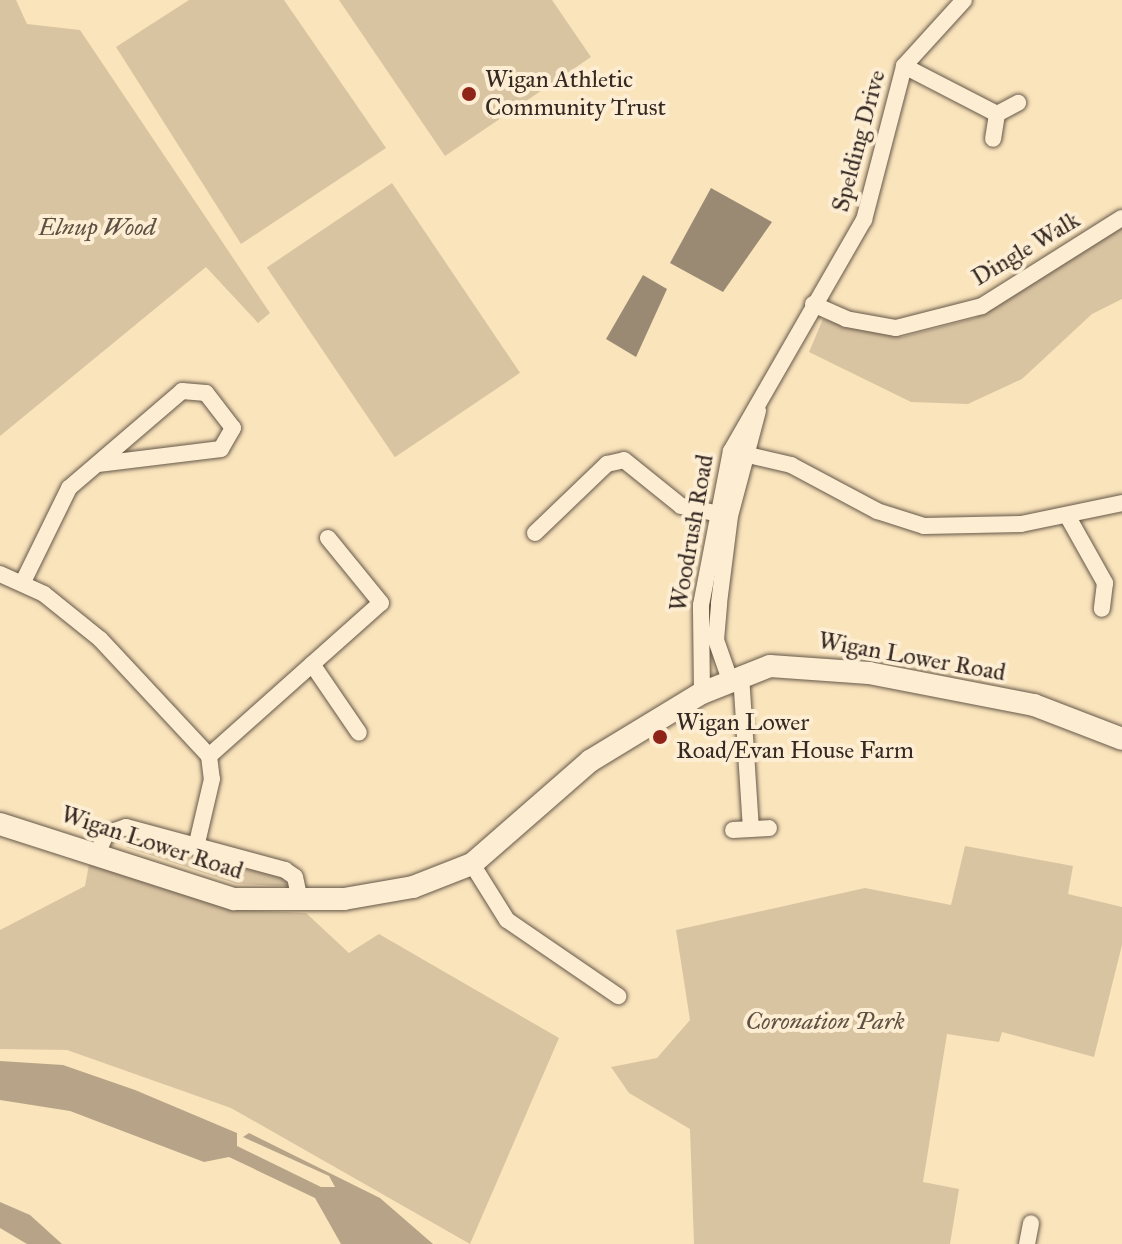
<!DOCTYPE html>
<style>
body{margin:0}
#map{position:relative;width:1122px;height:1244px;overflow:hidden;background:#fae4bc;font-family:"IM FELL Great Primer",serif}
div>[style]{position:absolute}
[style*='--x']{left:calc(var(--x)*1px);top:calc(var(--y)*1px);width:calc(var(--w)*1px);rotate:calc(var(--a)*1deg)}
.green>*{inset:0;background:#d9c4a2;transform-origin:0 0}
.water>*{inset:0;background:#b7a488}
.building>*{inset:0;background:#9b8a73}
.roads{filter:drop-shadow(0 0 2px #665849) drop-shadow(0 0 2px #665849)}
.street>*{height:16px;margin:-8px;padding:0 8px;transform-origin:8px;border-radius:8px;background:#fcedd3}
.secondary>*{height:22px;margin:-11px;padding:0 11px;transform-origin:11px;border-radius:11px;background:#fcedd3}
.dots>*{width:22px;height:22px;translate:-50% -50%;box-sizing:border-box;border:4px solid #fcedd3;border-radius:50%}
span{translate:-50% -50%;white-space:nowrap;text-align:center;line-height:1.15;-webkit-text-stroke:8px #fcedd3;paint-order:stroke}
.poi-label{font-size:24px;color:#352923}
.left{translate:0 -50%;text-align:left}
.street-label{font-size:24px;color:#352923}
.park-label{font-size:24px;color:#5e5043;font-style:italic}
</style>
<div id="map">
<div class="green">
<div style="clip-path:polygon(0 0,16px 0,27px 24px,80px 30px,270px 313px,258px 323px,206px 267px,0 436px)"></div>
<div style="clip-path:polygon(189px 0,284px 0,386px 148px,241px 244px,116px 47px)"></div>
<div style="clip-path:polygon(339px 0,552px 0,591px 57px,445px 156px)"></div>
<div style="left:392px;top:183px;width:229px;height:151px;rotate:56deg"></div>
<div style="clip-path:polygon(1122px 225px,1122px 299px,1092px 314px,1022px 379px,968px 404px,911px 402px,809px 352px,823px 319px,902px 337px,975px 318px)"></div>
<div style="clip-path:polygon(134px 838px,283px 878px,288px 886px,237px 884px,126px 847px)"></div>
<div style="clip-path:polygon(965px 846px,1073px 866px,1068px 894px,1122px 907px,1122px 945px,1094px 1057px,1002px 1032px,999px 1042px,947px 1034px,923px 1182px,959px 1189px,950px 1244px,694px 1244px,690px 1129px,629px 1093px,611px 1067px,657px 1058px,690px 1020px,676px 930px,865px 888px,951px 905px)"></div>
<div style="clip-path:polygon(90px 859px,239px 910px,306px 913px,349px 953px,379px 934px,559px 1038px,470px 1244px,231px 1108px,67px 1050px,0 1049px,0 930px,85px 886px)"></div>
</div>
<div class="water">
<div style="clip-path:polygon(0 1061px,63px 1065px,135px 1090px,237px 1133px,237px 1146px,321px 1187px,335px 1187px,329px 1176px,243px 1137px,249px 1133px,380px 1198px,433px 1244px,341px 1244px,315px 1198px,229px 1157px,204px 1162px,70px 1111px,0 1100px)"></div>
<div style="clip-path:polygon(0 1202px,30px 1215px,62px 1244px,27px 1244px,0 1228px)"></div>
</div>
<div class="building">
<div style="clip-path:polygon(711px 188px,772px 222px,723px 292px,670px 263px)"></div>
<div style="clip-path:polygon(643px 275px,667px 289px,636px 357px,606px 339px)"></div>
</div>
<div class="roads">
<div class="street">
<div style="--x:904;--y:66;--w:105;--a:27.3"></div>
<div style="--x:997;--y:114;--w:25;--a:99"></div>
<div style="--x:997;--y:114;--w:24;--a:-28"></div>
<div style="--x:813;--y:304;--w:36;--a:24"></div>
<div style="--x:846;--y:319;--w:51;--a:10.2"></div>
<div style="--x:896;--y:328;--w:89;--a:-14.3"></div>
<div style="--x:982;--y:306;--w:165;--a:-32.2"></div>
<div style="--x:731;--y:451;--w:62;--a:13.1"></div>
<div style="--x:791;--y:465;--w:98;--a:28.1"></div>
<div style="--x:877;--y:511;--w:49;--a:17.7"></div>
<div style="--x:924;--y:526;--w:97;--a:-1.2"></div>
<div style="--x:1021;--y:524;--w:103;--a:-11.7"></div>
<div style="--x:1068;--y:517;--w:76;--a:60.7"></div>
<div style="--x:1105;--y:583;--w:26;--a:97"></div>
<div style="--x:535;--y:533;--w:100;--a:-43.8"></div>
<div style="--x:607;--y:464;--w:17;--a:-13"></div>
<div style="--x:624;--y:460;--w:73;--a:38.9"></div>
<div style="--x:681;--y:506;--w:45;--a:11.6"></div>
<div style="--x:0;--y:574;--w:48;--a:24.4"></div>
<div style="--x:44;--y:594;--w:72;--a:38.8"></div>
<div style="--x:100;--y:639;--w:160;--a:47"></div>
<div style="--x:209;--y:756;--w:23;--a:83"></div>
<div style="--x:212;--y:779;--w:70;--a:103.2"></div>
<div style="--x:23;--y:582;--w:105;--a:-63.9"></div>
<div style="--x:69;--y:488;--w:149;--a:-40.6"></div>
<div style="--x:182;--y:391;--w:24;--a:5"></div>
<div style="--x:206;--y:393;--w:44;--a:52.4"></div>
<div style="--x:233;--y:428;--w:24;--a:120"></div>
<div style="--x:221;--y:449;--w:124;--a:173"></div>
<div style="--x:312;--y:664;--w:83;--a:55.7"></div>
<div style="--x:741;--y:675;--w:154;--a:86.3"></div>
<div style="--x:730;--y:680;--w:42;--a:-109.3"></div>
<div style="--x:716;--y:640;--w:37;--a:-85"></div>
<div style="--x:719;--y:603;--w:88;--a:-82.8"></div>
<div style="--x:730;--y:516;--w:109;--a:-75.1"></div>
<div style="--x:702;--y:693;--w:88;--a:-90.7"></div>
<div style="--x:701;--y:605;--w:157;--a:-79"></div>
<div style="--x:731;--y:451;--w:267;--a:-60.1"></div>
<div style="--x:864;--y:220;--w:159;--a:-75.4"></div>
<div style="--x:904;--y:66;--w:89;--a:-47.7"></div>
<div style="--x:209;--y:756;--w:230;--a:-41.7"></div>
<div style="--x:381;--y:603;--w:84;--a:-129.2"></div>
<div style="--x:733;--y:830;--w:36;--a:-3"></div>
<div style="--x:98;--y:852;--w:20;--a:-66"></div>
<div style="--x:106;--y:834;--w:21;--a:-19"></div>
<div style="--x:126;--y:827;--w:165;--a:15.1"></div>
<div style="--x:285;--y:870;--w:12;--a:35"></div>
<div style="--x:295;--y:877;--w:25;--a:78"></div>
<div style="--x:472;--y:864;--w:66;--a:58"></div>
<div style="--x:507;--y:920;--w:135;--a:34.4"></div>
<div style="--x:1027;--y:1244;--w:21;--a:-79"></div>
</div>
<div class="secondary">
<div style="--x:0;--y:824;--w:246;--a:17.8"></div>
<div style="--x:234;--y:899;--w:110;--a:0"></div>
<div style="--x:344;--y:899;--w:70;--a:-9.9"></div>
<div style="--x:413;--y:887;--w:63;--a:-21.3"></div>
<div style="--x:472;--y:864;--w:157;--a:-41.1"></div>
<div style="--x:590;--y:761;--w:131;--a:-31.3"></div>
<div style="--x:702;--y:693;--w:73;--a:-21.7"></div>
<div style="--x:770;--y:666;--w:99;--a:4"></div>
<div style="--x:869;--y:673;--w:168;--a:11"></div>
<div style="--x:1034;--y:705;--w:94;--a:21.1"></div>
</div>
</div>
<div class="dots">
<div style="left:469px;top:94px;background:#8f2418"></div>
<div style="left:660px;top:737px;background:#8f2418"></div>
</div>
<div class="poi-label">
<span class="left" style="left:485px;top:94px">Wigan Athletic<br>Community Trust</span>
<span class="left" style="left:676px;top:737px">Wigan Lower<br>Road/Evan House Farm</span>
</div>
<div class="street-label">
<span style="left:859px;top:141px;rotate:-75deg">Spelding Drive</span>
<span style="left:1026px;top:249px;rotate:-31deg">Dingle Walk</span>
<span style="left:692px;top:533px;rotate:-80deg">Woodrush Road</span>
<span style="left:912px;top:657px;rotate:10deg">Wigan Lower Road</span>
<span style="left:152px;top:843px;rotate:18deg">Wigan Lower Road</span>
</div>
<div class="park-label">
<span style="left:97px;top:228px">Elnup Wood</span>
<span style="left:825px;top:1022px">Coronation Park</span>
</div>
</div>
